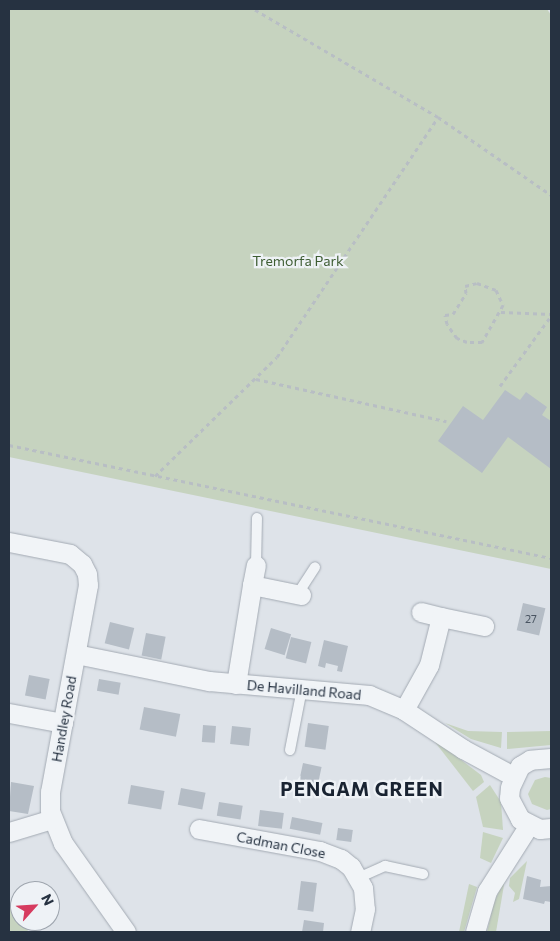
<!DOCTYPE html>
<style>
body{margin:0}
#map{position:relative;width:560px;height:941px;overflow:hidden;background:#dee3e9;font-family:Commissioner,sans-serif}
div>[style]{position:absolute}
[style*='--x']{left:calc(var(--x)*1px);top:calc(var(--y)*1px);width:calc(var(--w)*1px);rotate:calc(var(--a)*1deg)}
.green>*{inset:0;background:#c6d3bf}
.building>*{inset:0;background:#b5bdc6;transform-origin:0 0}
.path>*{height:3px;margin-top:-1.5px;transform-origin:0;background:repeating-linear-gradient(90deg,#b8bec4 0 4px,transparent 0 8px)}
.roads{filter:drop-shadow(0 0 1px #a3aab3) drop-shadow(0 0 1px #a3aab3)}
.lane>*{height:10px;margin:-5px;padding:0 5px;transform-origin:5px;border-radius:5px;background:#f1f4f7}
.street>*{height:19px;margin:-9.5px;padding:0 9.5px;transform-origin:9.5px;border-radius:9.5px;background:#f1f4f7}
span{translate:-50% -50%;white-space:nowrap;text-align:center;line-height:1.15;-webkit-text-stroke:4.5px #eef2f6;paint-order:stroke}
.number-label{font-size:11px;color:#4a5562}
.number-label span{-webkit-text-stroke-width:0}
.park-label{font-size:14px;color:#3e5d33}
.street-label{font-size:14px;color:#263241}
.district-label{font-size:19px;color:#192331;font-weight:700;letter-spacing:1px}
.frame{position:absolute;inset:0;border:10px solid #263241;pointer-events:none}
.north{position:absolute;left:10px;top:881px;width:50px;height:50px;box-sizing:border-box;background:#eef2f6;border:1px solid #9ea5ae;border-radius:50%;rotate:64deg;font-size:14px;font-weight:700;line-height:20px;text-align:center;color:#263241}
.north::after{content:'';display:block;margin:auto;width:18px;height:22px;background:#d63b5f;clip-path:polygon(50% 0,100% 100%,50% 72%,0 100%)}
</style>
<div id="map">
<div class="green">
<div style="clip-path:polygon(9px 9px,547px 9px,551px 15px,551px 569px,9px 457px)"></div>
<div style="clip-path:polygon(445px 723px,468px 731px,502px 732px,501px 748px,471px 739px)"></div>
<div style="clip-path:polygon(551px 731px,551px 745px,507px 749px,507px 732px)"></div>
<div style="clip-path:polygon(431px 737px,481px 775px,484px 782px,473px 791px)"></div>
<div style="clip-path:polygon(545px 777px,551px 778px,551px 809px,547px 810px,532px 804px,528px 794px,535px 780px)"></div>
<div style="clip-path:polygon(490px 785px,501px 802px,503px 830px,483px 827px,476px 797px)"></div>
<div style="clip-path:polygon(483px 832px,503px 838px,491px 863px,480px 858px)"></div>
<div style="clip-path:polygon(527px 861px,519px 899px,513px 902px,515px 893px,509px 886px,510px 878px)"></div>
<div style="clip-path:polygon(505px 879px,496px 932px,487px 932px,494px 902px)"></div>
<div style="clip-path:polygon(469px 884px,477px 887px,464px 932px,459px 932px)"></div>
<div style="clip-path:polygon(9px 903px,20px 921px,29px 932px,9px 932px)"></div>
</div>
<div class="building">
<div style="clip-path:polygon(505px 390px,520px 400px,526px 392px,547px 407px,542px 415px,551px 421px,551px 469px,508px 437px,482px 473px,438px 441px,463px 406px,483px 420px)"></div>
<div style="left:523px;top:603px;width:23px;height:28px;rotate:13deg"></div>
<div style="left:110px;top:622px;width:25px;height:22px;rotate:14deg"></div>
<div style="left:271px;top:628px;width:21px;height:22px;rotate:17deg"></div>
<div style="left:146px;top:633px;width:20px;height:23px;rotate:11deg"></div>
<div style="left:291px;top:637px;width:21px;height:22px;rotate:14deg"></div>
<div style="clip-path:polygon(324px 640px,348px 646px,342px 672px,337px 671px,338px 666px,326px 663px,325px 668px,318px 666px)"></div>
<div style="left:29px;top:675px;width:21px;height:21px;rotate:11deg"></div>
<div style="left:99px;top:679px;width:22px;height:12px;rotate:10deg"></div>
<div style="left:144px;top:707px;width:37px;height:23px;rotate:11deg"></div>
<div style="left:308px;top:723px;width:21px;height:24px;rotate:8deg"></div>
<div style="left:203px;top:725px;width:13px;height:17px;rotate:4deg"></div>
<div style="left:232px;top:726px;width:19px;height:18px;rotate:6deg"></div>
<div style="left:303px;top:763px;width:19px;height:27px;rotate:12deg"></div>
<div style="clip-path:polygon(11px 782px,34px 786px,28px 814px,9px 811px)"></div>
<div style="left:131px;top:785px;width:34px;height:19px;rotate:10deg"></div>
<div style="left:181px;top:788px;width:25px;height:17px;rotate:11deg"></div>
<div style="left:219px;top:802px;width:24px;height:14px;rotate:9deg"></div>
<div style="left:260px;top:810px;width:24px;height:16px;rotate:7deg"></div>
<div style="left:292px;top:817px;width:31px;height:12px;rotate:11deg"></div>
<div style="left:338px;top:828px;width:15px;height:12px;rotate:8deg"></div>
<div style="clip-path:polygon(527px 876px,541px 880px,540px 887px,551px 886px,551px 902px,545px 901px,544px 904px,523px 899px)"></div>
<div style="left:301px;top:881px;width:16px;height:29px;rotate:7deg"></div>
<div style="clip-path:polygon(304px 920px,324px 923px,323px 932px,302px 932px)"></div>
</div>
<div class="path">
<div style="--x:438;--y:117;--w:137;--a:34.6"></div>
<div style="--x:477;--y:283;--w:20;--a:20"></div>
<div style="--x:496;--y:290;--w:17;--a:65"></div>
<div style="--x:503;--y:305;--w:43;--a:119.6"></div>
<div style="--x:482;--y:342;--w:15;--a:180"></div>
<div style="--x:467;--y:342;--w:11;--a:-158"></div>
<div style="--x:457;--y:338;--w:17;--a:-126"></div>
<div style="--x:447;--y:324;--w:9;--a:-103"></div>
<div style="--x:445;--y:315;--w:8;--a:-7"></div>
<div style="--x:453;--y:314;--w:25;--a:-58"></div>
<div style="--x:466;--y:293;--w:7;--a:-98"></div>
<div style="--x:465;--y:286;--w:12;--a:-14"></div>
<div style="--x:501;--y:312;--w:50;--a:2.3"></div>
<div style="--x:256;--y:379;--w:195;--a:12.5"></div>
<div style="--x:500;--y:386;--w:87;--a:-53.9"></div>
<div style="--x:9;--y:445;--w:554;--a:11.78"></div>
<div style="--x:155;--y:476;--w:170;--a:-44.3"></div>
<div style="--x:277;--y:357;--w:289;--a:-56.1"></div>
<div style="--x:438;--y:117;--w:213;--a:-149.6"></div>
</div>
<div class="roads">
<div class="lane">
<div style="--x:256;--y:565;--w:47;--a:-88.8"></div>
<div style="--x:297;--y:595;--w:33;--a:-57"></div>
<div style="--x:290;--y:750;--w:62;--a:-78.9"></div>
<div style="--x:358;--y:878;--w:30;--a:-24"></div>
<div style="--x:385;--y:866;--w:39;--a:12"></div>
</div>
<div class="street">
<div style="--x:9;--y:542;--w:62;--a:11.1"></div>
<div style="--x:70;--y:554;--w:16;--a:40"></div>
<div style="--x:82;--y:564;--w:11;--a:63"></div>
<div style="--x:87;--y:574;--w:11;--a:85"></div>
<div style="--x:88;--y:585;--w:210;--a:100.4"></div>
<div style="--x:50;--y:792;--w:19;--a:90"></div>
<div style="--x:50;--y:811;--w:35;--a:68"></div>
<div style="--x:63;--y:843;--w:109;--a:54.7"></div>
<div style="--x:252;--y:585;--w:20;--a:-79"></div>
<div style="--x:421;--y:612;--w:21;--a:14"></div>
<div style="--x:76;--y:654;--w:136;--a:11.5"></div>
<div style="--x:209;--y:681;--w:161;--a:5"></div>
<div style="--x:369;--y:695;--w:38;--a:23"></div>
<div style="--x:404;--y:710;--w:71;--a:33.5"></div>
<div style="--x:463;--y:749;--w:57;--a:28.4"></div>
<div style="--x:236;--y:684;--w:100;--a:-80.8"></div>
<div style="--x:252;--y:585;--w:50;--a:11.5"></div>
<div style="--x:404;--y:710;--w:51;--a:-60.9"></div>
<div style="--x:429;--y:665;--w:49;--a:-76"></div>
<div style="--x:441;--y:617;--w:44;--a:11.8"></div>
<div style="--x:9;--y:713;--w:55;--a:10.5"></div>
<div style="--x:551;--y:758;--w:21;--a:175"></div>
<div style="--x:530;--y:760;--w:12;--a:149"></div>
<div style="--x:520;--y:766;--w:23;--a:115"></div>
<div style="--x:510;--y:787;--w:11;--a:95"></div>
<div style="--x:509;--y:798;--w:24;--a:62"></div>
<div style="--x:520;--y:819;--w:22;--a:27"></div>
<div style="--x:540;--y:829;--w:11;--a:-5"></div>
<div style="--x:199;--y:829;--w:123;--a:10.3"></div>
<div style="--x:320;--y:851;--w:22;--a:21"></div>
<div style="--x:341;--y:859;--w:13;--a:39"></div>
<div style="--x:351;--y:867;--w:24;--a:60"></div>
<div style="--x:363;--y:888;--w:21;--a:85"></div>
<div style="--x:365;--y:909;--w:24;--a:102"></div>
<div style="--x:9;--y:832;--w:45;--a:-16.8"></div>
<div style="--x:475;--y:932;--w:43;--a:-73.7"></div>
<div style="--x:487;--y:891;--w:78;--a:-57.5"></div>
</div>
</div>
<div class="number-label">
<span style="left:531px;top:619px">27</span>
</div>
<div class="park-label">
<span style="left:298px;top:261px">Tremorfa Park</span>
</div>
<div class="street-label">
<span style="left:304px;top:690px;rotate:5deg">De Havilland Road</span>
<span style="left:64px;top:719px;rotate:-80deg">Handley Road</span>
<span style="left:281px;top:845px;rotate:11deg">Cadman Close</span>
</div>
<div class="district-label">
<span style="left:362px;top:789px">PENGAM GREEN</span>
</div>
<div class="frame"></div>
<div class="north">N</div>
</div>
